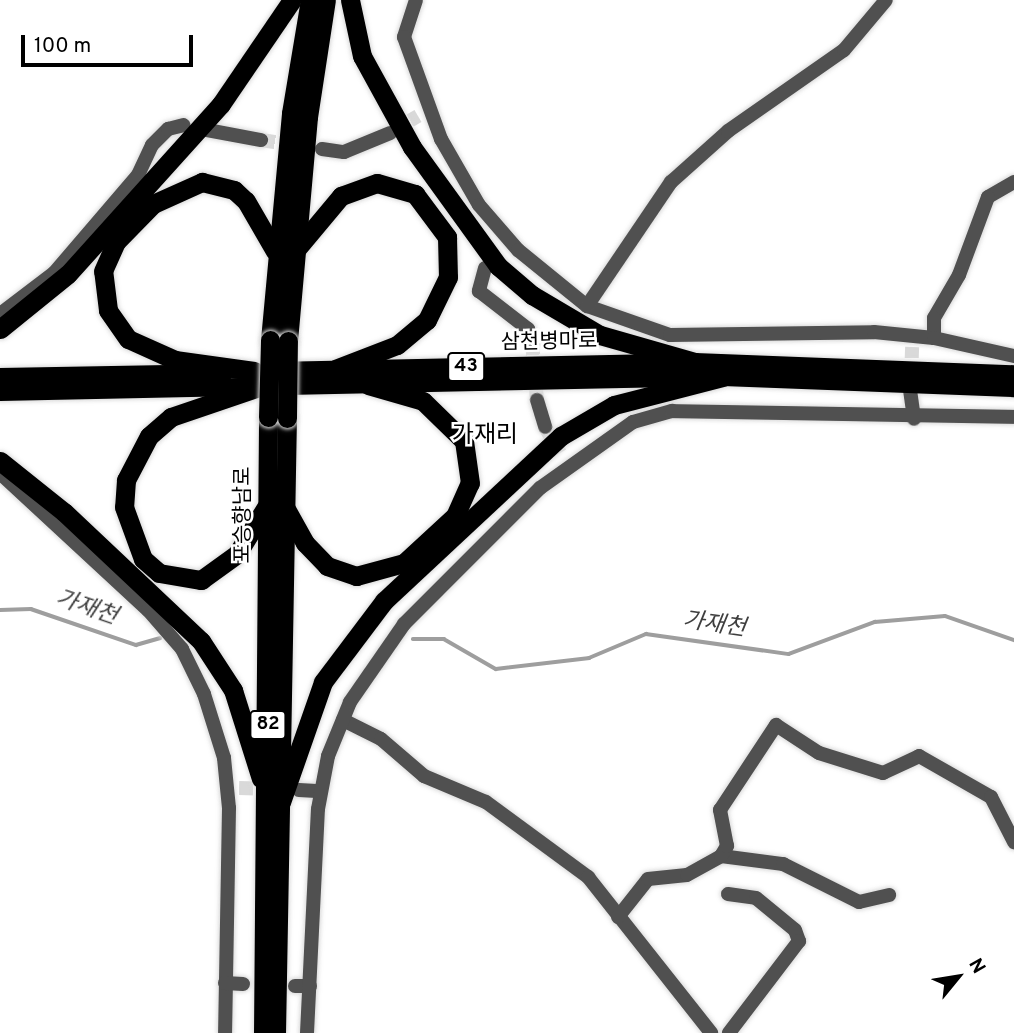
<!DOCTYPE html>
<meta charset="utf-8">
<style>
body{margin:0}
#map{position:relative;width:1014px;height:1033px;overflow:hidden;background:#fff;font-family:Overpass,"Noto Sans KR",sans-serif}
div>[style]{position:absolute}
[style*='--x']{left:calc(var(--x)*1px);top:calc(var(--y)*1px);width:calc(var(--w)*1px);rotate:calc(var(--a)*1deg)}
.stream>*{height:3.5px;margin:-1.75px;padding:0 1.75px;transform-origin:1.75px;border-radius:1.75px;background:#9e9e9e}
.minor-tunnel>*{height:14px;margin-top:-7px;transform-origin:0;background:repeating-linear-gradient(90deg,#d9d9d9 0 14px,transparent 0 21px)}
.roads{filter:drop-shadow(0 0 2px #dbdbdb) drop-shadow(0 0 2px #dbdbdb)}
.minor>*{height:14px;margin:-7px;padding:0 7px;transform-origin:7px;border-radius:7px;background:#505050}
.major>*{height:18px;margin:-9px;padding:0 9px;transform-origin:9px;border-radius:9px;background:#000}
.highway>*{height:19px;margin:-9.5px;padding:0 9.5px;transform-origin:9.5px;border-radius:9.5px;background:#000}
.bridges{filter:drop-shadow(0 0 2px #dbdbdb) drop-shadow(0 0 2px #dbdbdb)}
.highway-bridge>*{height:19px;margin:-9.5px;padding:0 9.5px;transform-origin:9.5px;border-radius:9.5px;background:#000}
span{translate:-50% -50%;white-space:nowrap;text-align:center;line-height:1.15;-webkit-text-stroke:5px #fff;paint-order:stroke}
.shield-label span{padding:2px 5px;background:#fff;border:2px solid;border-radius:5px;-webkit-text-stroke-width:0}
.shield-label{font-size:19px;color:#000;font-weight:700}
.street-label{font-size:21px;color:#000}
.water-label{font-size:23px;color:#3f3f3f;font-style:italic}
.quarter-label{font-size:24px;color:#000}
.north{position:absolute;left:923px;top:942px;width:70px;height:70px;-webkit-text-stroke:5px #fff;paint-order:stroke;rotate:60deg;font-size:19px;font-weight:700;line-height:28px;text-align:center;color:#000}
.north::after{content:'';display:block;margin:auto;width:24px;height:32px;background:#000;clip-path:polygon(50% 0,100% 100%,50% 72%,0 100%)}
.scale{position:absolute;left:21px;top:35px;width:172px;height:32px;box-sizing:border-box;border:4px solid #000;border-top:0;padding-left:9px;font-size:21px;line-height:24px;white-space:nowrap;color:#000;-webkit-text-stroke:5px #fff;paint-order:stroke}
</style>
<div id="map">
<div class="stream">
<div style="--x:0;--y:610;--w:31;--a:-2"></div>
<div style="--x:31;--y:609;--w:111;--a:18.9"></div>
<div style="--x:136;--y:645;--w:25;--a:-16"></div>
<div style="--x:413;--y:639;--w:31;--a:0"></div>
<div style="--x:444;--y:639;--w:60;--a:30"></div>
<div style="--x:496;--y:669;--w:94;--a:-6.7"></div>
<div style="--x:589;--y:658;--w:62;--a:-22.8"></div>
<div style="--x:646;--y:634;--w:144;--a:8"></div>
<div style="--x:789;--y:654;--w:92;--a:-20.4"></div>
<div style="--x:875;--y:622;--w:70;--a:-4.9"></div>
<div style="--x:945;--y:616;--w:73;--a:19.2"></div>
</div>
<div class="minor-tunnel">
<div style="--x:392;--y:131;--w:30;--a:-30"></div>
<div style="--x:261;--y:140;--w:62;--a:8.4"></div>
<div style="--x:532;--y:341;--w:59;--a:85.2"></div>
<div style="--x:911;--y:379;--w:32;--a:-88"></div>
<div style="--x:545;--y:427;--w:30;--a:60"></div>
<div style="--x:239;--y:788;--w:34;--a:2"></div>
</div>
<div class="roads">
<div class="minor">
<div style="--x:416;--y:0;--w:39;--a:108"></div>
<div style="--x:404;--y:37;--w:109;--a:70.1"></div>
<div style="--x:441;--y:139;--w:76;--a:60.1"></div>
<div style="--x:479;--y:205;--w:60;--a:49.1"></div>
<div style="--x:518;--y:250;--w:89;--a:39.1"></div>
<div style="--x:587;--y:306;--w:88;--a:19.3"></div>
<div style="--x:670;--y:335;--w:204;--a:-0.8"></div>
<div style="--x:874;--y:332;--w:60;--a:5.7"></div>
<div style="--x:207;--y:130;--w:55;--a:10.5"></div>
<div style="--x:322;--y:149;--w:22;--a:8"></div>
<div style="--x:344;--y:152;--w:50;--a:-22.4"></div>
<div style="--x:1014;--y:182;--w:30;--a:150"></div>
<div style="--x:988;--y:197;--w:83;--a:110.4"></div>
<div style="--x:959;--y:275;--w:50;--a:120.2"></div>
<div style="--x:934;--y:318;--w:20;--a:90"></div>
<div style="--x:934;--y:338;--w:82;--a:12.7"></div>
<div style="--x:485;--y:268;--w:24;--a:105"></div>
<div style="--x:479;--y:291;--w:62;--a:37.8"></div>
<div style="--x:528;--y:329;--w:13;--a:72"></div>
<div style="--x:587;--y:306;--w:150;--a:-55.9"></div>
<div style="--x:671;--y:182;--w:76;--a:-41.8"></div>
<div style="--x:728;--y:131;--w:141;--a:-34.9"></div>
<div style="--x:844;--y:50;--w:65;--a:-50"></div>
<div style="--x:0;--y:314;--w:68;--a:-37.2"></div>
<div style="--x:54;--y:273;--w:129;--a:-49.4"></div>
<div style="--x:138;--y:175;--w:33;--a:-65"></div>
<div style="--x:152;--y:145;--w:23;--a:-45"></div>
<div style="--x:168;--y:129;--w:16;--a:-14"></div>
<div style="--x:910;--y:390;--w:29;--a:82"></div>
<div style="--x:537;--y:400;--w:28;--a:73"></div>
<div style="--x:0;--y:473;--w:202;--a:42.8"></div>
<div style="--x:148;--y:610;--w:52;--a:48.9"></div>
<div style="--x:182;--y:649;--w:50;--a:63.9"></div>
<div style="--x:204;--y:694;--w:67;--a:72.6"></div>
<div style="--x:224;--y:758;--w:50;--a:84.3"></div>
<div style="--x:229;--y:808;--w:225;--a:91"></div>
<div style="--x:343;--y:720;--w:42;--a:26.6"></div>
<div style="--x:381;--y:739;--w:57;--a:40.7"></div>
<div style="--x:424;--y:776;--w:67;--a:22.8"></div>
<div style="--x:486;--y:802;--w:127;--a:36.3"></div>
<div style="--x:588;--y:877;--w:199;--a:51.7"></div>
<div style="--x:299;--y:790;--w:22;--a:3"></div>
<div style="--x:721;--y:856;--w:63;--a:7.4"></div>
<div style="--x:783;--y:864;--w:85;--a:26.6"></div>
<div style="--x:859;--y:902;--w:31;--a:-13"></div>
<div style="--x:728;--y:894;--w:28;--a:8"></div>
<div style="--x:756;--y:898;--w:50;--a:39.4"></div>
<div style="--x:795;--y:930;--w:12;--a:70"></div>
<div style="--x:799;--y:941;--w:116;--a:127.3"></div>
<div style="--x:618;--y:917;--w:48;--a:-51.7"></div>
<div style="--x:648;--y:879;--w:39;--a:-6"></div>
<div style="--x:687;--y:875;--w:39;--a:-29"></div>
<div style="--x:721;--y:856;--w:12;--a:-59"></div>
<div style="--x:727;--y:846;--w:37;--a:-101"></div>
<div style="--x:720;--y:810;--w:102;--a:-56.6"></div>
<div style="--x:776;--y:725;--w:51;--a:33.1"></div>
<div style="--x:819;--y:753;--w:67;--a:17.4"></div>
<div style="--x:883;--y:773;--w:40;--a:-25"></div>
<div style="--x:919;--y:756;--w:83;--a:29.7"></div>
<div style="--x:991;--y:797;--w:51;--a:62.9"></div>
<div style="--x:225;--y:983;--w:18;--a:3"></div>
<div style="--x:295;--y:986;--w:15;--a:0"></div>
<div style="--x:307;--y:1033;--w:224;--a:-87.2"></div>
<div style="--x:318;--y:809;--w:54;--a:-79.3"></div>
<div style="--x:328;--y:756;--w:58;--a:-67.8"></div>
<div style="--x:350;--y:702;--w:95;--a:-55.3"></div>
<div style="--x:404;--y:624;--w:192;--a:-45"></div>
<div style="--x:540;--y:488;--w:114;--a:-35.4"></div>
<div style="--x:633;--y:422;--w:41;--a:-15.8"></div>
<div style="--x:672;--y:411;--w:342;--a:1"></div>
</div>
<div class="major">
<div style="--x:273;--y:371;--w:422;--a:-1.2"></div>
<div style="--x:695;--y:362;--w:319;--a:2.2"></div>
<div style="--x:0;--y:377;--w:224;--a:-1"></div>
<div style="--x:0;--y:392;--w:723;--a:-1.19"></div>
<div style="--x:723;--y:377;--w:291;--a:2.2"></div>
</div>
<div class="highway">
<div style="--x:350;--y:0;--w:57;--a:77.9"></div>
<div style="--x:362;--y:56;--w:104;--a:61.2"></div>
<div style="--x:412;--y:147;--w:147;--a:54.1"></div>
<div style="--x:498;--y:266;--w:45;--a:40.5"></div>
<div style="--x:532;--y:295;--w:79;--a:30.5"></div>
<div style="--x:600;--y:335;--w:99;--a:15.9"></div>
<div style="--x:295;--y:251;--w:72;--a:-50.1"></div>
<div style="--x:341;--y:196;--w:38;--a:-20"></div>
<div style="--x:377;--y:183;--w:40;--a:16"></div>
<div style="--x:415;--y:194;--w:54;--a:53.3"></div>
<div style="--x:447;--y:237;--w:40;--a:88.6"></div>
<div style="--x:448;--y:277;--w:48;--a:116"></div>
<div style="--x:427;--y:320;--w:39;--a:140"></div>
<div style="--x:397;--y:345;--w:66;--a:158.8"></div>
<div style="--x:0;--y:329;--w:87;--a:-39"></div>
<div style="--x:68;--y:274;--w:229;--a:-48"></div>
<div style="--x:221;--y:104;--w:126;--a:-55.7"></div>
<div style="--x:270;--y:340;--w:228;--a:-84.7"></div>
<div style="--x:291;--y:113;--w:115;--a:-80.5"></div>
<div style="--x:288;--y:341;--w:225;--a:-84.9"></div>
<div style="--x:308;--y:117;--w:118;--a:-81.3"></div>
<div style="--x:254;--y:371;--w:80;--a:-172.1"></div>
<div style="--x:175;--y:360;--w:51;--a:-155.9"></div>
<div style="--x:128;--y:339;--w:35;--a:-125"></div>
<div style="--x:108;--y:310;--w:39;--a:-97"></div>
<div style="--x:103;--y:271;--w:32;--a:-66"></div>
<div style="--x:116;--y:242;--w:53;--a:-45.8"></div>
<div style="--x:153;--y:204;--w:54;--a:-24.2"></div>
<div style="--x:202;--y:182;--w:33;--a:14"></div>
<div style="--x:234;--y:190;--w:16;--a:43"></div>
<div style="--x:246;--y:201;--w:58;--a:59.9"></div>
<div style="--x:259;--y:387;--w:93;--a:161.2"></div>
<div style="--x:171;--y:417;--w:29;--a:139"></div>
<div style="--x:149;--y:436;--w:50;--a:117.6"></div>
<div style="--x:126;--y:480;--w:27;--a:94"></div>
<div style="--x:124;--y:507;--w:55;--a:69.9"></div>
<div style="--x:143;--y:559;--w:21;--a:41"></div>
<div style="--x:159;--y:573;--w:43;--a:9.5"></div>
<div style="--x:201;--y:580;--w:44;--a:-35.8"></div>
<div style="--x:237;--y:554;--w:55;--a:-58.3"></div>
<div style="--x:0;--y:461;--w:82;--a:38.6"></div>
<div style="--x:64;--y:512;--w:188;--a:43.3"></div>
<div style="--x:201;--y:641;--w:59;--a:56.9"></div>
<div style="--x:233;--y:690;--w:93;--a:72.5"></div>
<div style="--x:285;--y:507;--w:41;--a:60.9"></div>
<div style="--x:305;--y:543;--w:32;--a:46"></div>
<div style="--x:327;--y:566;--w:31;--a:19"></div>
<div style="--x:356;--y:576;--w:50;--a:-15.2"></div>
<div style="--x:404;--y:563;--w:69;--a:-42.7"></div>
<div style="--x:455;--y:516;--w:36;--a:-66"></div>
<div style="--x:470;--y:483;--w:42;--a:-98.1"></div>
<div style="--x:464;--y:441;--w:57;--a:-135.7"></div>
<div style="--x:423;--y:401;--w:57;--a:-163.8"></div>
<div style="--x:281;--y:802;--w:127;--a:-70.7"></div>
<div style="--x:323;--y:682;--w:101;--a:-53"></div>
<div style="--x:384;--y:601;--w:242;--a:-43"></div>
<div style="--x:561;--y:436;--w:61;--a:-30.3"></div>
<div style="--x:614;--y:405;--w:113;--a:-14.4"></div>
<div style="--x:263;--y:1033;--w:616;--a:-89.53"></div>
<div style="--x:276;--y:1033;--w:615;--a:-88.98"></div>
</div>
</div>
<div class="bridges">
<div class="highway-bridge">
<div style="--x:268;--y:417;--w:77;--a:-88.5"></div>
<div style="--x:287;--y:418;--w:77;--a:-89.3"></div>
</div>
</div>
<div class="shield-label">
<span style="left:466px;top:367px">43</span>
<span style="left:268px;top:725px">82</span>
</div>
<div class="street-label">
<span style="left:549px;top:343px;rotate:-1deg">삼천병마로</span>
<span style="left:244px;top:515px;rotate:-90deg">포승향남로</span>
</div>
<div class="water-label">
<span style="left:86px;top:609px;rotate:19deg">가재천</span>
<span style="left:714px;top:626px;rotate:8deg">가재천</span>
</div>
<div class="quarter-label">
<span style="left:485px;top:437px">가재리</span>
</div>
<div class="north">N</div>
<div class="scale">100 m</div>
</div>
